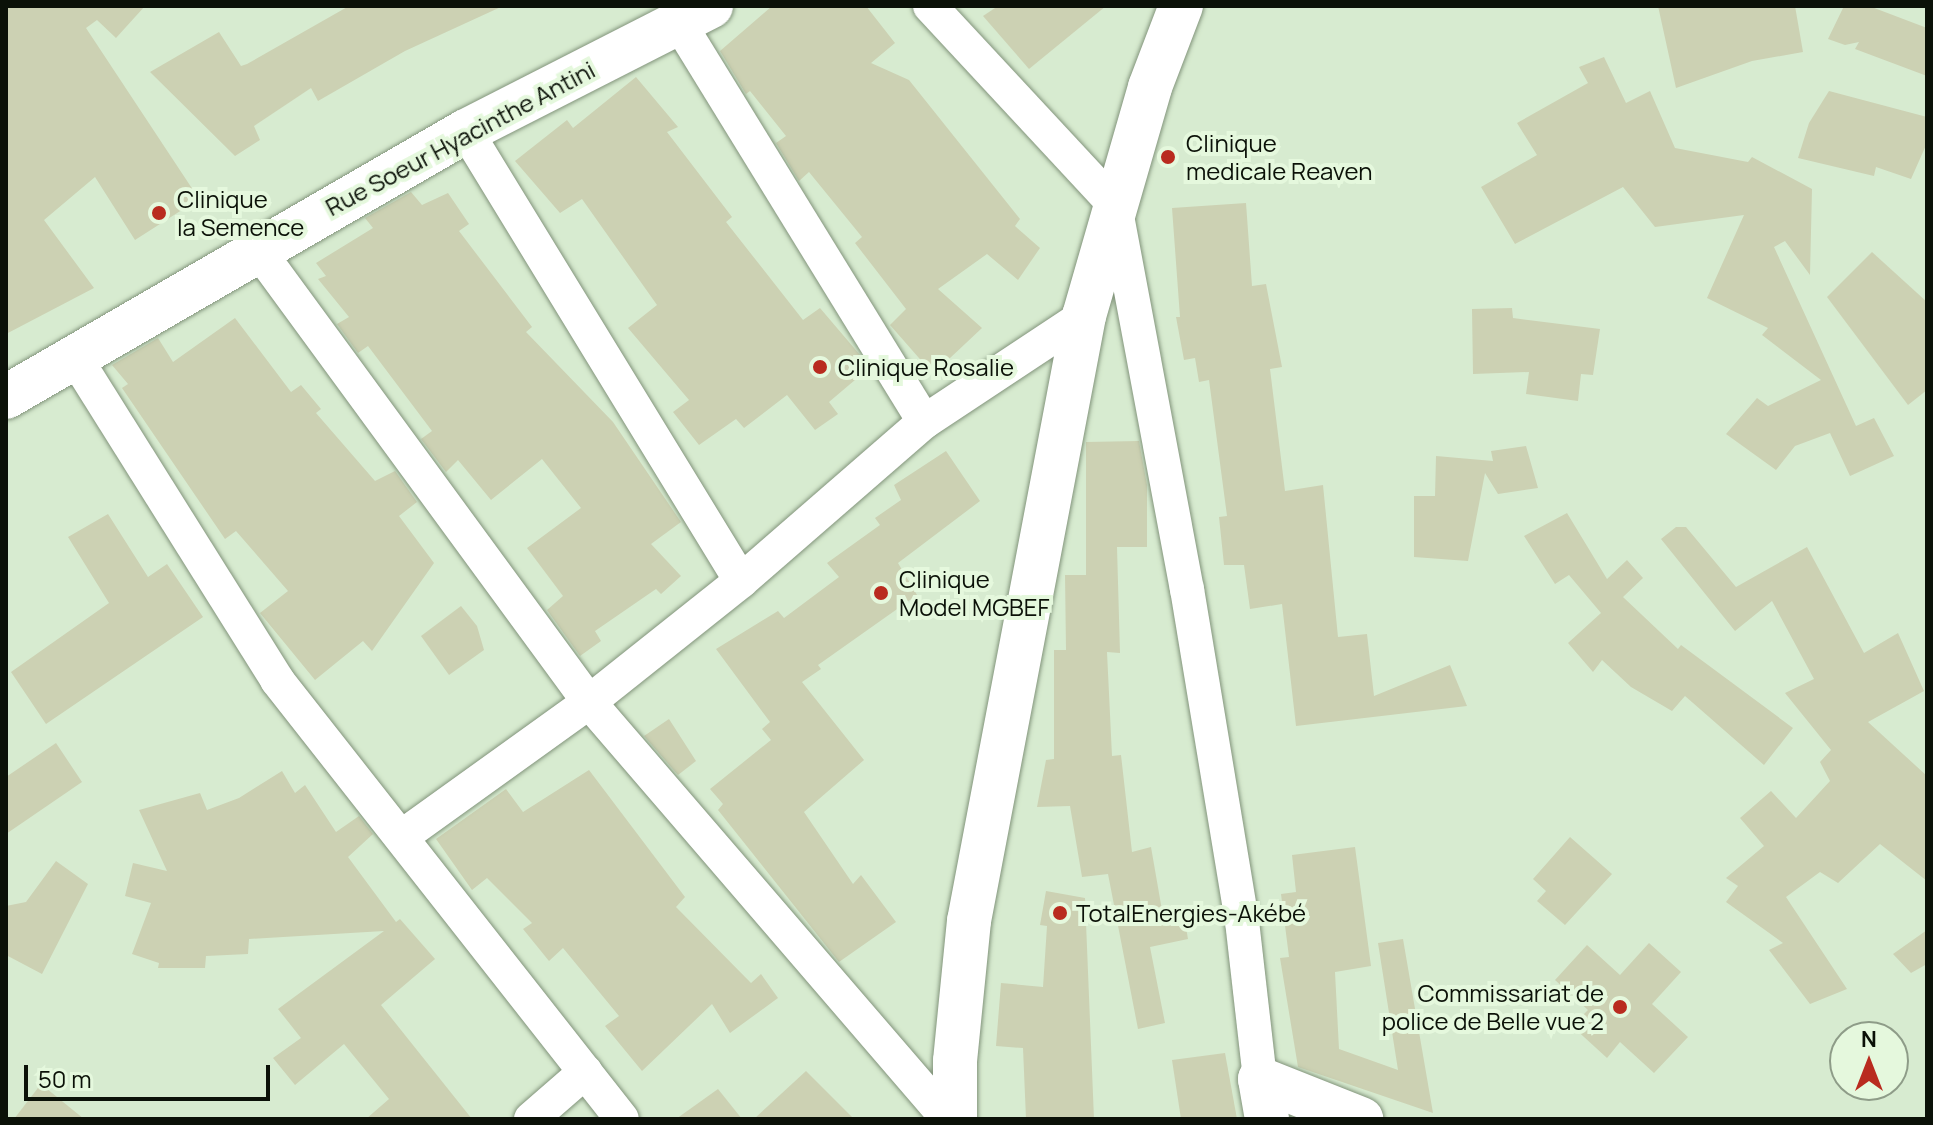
<!DOCTYPE html>
<meta charset="utf-8">
<style>
body{margin:0}
#map{position:relative;width:1933px;height:1125px;overflow:hidden;background:#d7ebd0;font-family:Manrope,sans-serif}
div>[style]{position:absolute}
[style*='--x']{left:calc(var(--x)*1px);top:calc(var(--y)*1px);width:calc(var(--w)*1px);rotate:calc(var(--a)*1deg)}
.building>*{inset:0;background:#ccd1b3}
.roads{filter:drop-shadow(0 0 2px #82947b) drop-shadow(0 0 2px #82947b)}
.street>*{height:34px;margin:-17px;padding:0 17px;transform-origin:17px;border-radius:17px;background:#fff}
.secondary>*{height:44px;margin:-22px;padding:0 22px;transform-origin:22px;border-radius:22px;background:#fff}
.dots>*{width:22px;height:22px;translate:-50% -50%;box-sizing:border-box;border:4px solid #e5f8dd;border-radius:50%}
span{translate:-50% -50%;white-space:nowrap;text-align:center;line-height:1.15;-webkit-text-stroke:8px #e5f8dd;paint-order:stroke}
.street-label{font-size:24px;color:#0b1108}
.poi-label{font-size:24px;color:#0b1108}
.left{translate:0 -50%;text-align:left}
.right{translate:-100% -50%;text-align:right}
.frame{position:absolute;inset:0;border:8px solid #0b1108;pointer-events:none}
.north{position:absolute;left:1829px;top:1021px;width:80px;height:80px;box-sizing:border-box;background:#e5f8dd;border:2px solid #8e9c88;border-radius:50%;rotate:0deg;font-size:22px;font-weight:700;line-height:32px;text-align:center;color:#0b1108}
.north::after{content:'';display:block;margin:auto;width:28px;height:36px;background:#b92b1f;clip-path:polygon(50% 0,100% 100%,50% 72%,0 100%)}
.scale{position:absolute;left:24px;top:1065px;width:246px;height:36px;box-sizing:border-box;border:4px solid #0b1108;border-top:0;padding-left:10px;font-size:24px;line-height:28px;white-space:nowrap;color:#0b1108;-webkit-text-stroke:6px #e5f8dd;paint-order:stroke}
</style>
<div id="map">
<div class="building">
<div style="clip-path:polygon(6px 6px,145px 6px,116px 38px,97px 20px,86px 28px,199px 199px,135px 240px,95px 177px,44px 220px,94px 288px,6px 334px)"></div>
<div style="clip-path:polygon(349px 6px,503px 6px,405px 51px,318px 101px,311px 88px,254px 126px,260px 140px,235px 156px,150px 72px,219px 32px,241px 66px,247px 64px)"></div>
<div style="clip-path:polygon(772px 6px,866px 6px,895px 43px,871px 63px,909px 80px,1020px 219px,1015px 226px,1040px 248px,1018px 280px,987px 254px,938px 289px,982px 328px,933px 374px,890px 325px,906px 309px,855px 243px,862px 237px,809px 172px,799px 181px,776px 143px,786px 136px,750px 91px,746px 94px,720px 51px)"></div>
<div style="clip-path:polygon(998px 6px,1106px 6px,1029px 69px,983px 16px)"></div>
<div style="clip-path:polygon(1658px 6px,1795px 6px,1803px 52px,1752px 61px,1676px 88px)"></div>
<div style="clip-path:polygon(1844px 6px,1869px 6px,1927px 28px,1927px 76px,1855px 49px,1859px 42px,1845px 45px,1828px 39px)"></div>
<div style="clip-path:polygon(1604px 57px,1626px 103px,1650px 91px,1675px 148px,1748px 162px,1752px 157px,1812px 189px,1810px 275px,1785px 241px,1774px 247px,1856px 426px,1874px 418px,1894px 456px,1850px 476px,1830px 433px,1795px 446px,1776px 470px,1726px 434px,1757px 398px,1768px 406px,1821px 380px,1762px 335px,1768px 328px,1707px 298px,1744px 215px,1655px 227px,1623px 187px,1515px 244px,1481px 187px,1537px 155px,1517px 123px,1588px 83px,1579px 67px)"></div>
<div style="clip-path:polygon(636px 77px,678px 127px,667px 132px,732px 217px,726px 222px,803px 320px,820px 308px,860px 355px,854px 361px,862px 374px,829px 402px,838px 414px,815px 430px,787px 395px,744px 428px,736px 419px,699px 445px,673px 412px,689px 400px,628px 328px,657px 305px,582px 199px,560px 213px,515px 161px,567px 120px,573px 128px)"></div>
<div style="clip-path:polygon(1829px 91px,1927px 117px,1927px 143px,1911px 179px,1876px 167px,1874px 176px,1798px 158px,1809px 123px)"></div>
<div style="clip-path:polygon(411px 192px,422px 205px,448px 193px,469px 224px,459px 231px,532px 327px,526px 332px,613px 422px,681px 522px,651px 544px,681px 576px,661px 594px,656px 589px,595px 631px,601px 641px,580px 656px,547px 610px,563px 596px,527px 548px,581px 508px,542px 459px,491px 500px,458px 460px,446px 472px,421px 439px,432px 431px,368px 346px,358px 353px,337px 324px,349px 317px,318px 279px,326px 276px,316px 263px,373px 228px,365px 218px)"></div>
<div style="clip-path:polygon(1246px 203px,1252px 286px,1266px 284px,1282px 367px,1270px 369px,1285px 491px,1323px 485px,1338px 637px,1367px 634px,1374px 696px,1450px 665px,1467px 706px,1296px 726px,1282px 604px,1250px 609px,1244px 565px,1224px 565px,1219px 517px,1227px 516px,1209px 380px,1199px 382px,1195px 358px,1184px 360px,1176px 317px,1180px 317px,1172px 208px)"></div>
<div style="clip-path:polygon(1872px 252px,1927px 302px,1927px 390px,1908px 405px,1827px 297px)"></div>
<div style="clip-path:polygon(1512px 308px,1513px 318px,1600px 329px,1593px 375px,1581px 374px,1578px 401px,1526px 394px,1529px 372px,1473px 374px,1472px 309px)"></div>
<div style="clip-path:polygon(235px 318px,291px 392px,301px 385px,321px 409px,316px 413px,375px 481px,395px 471px,417px 502px,399px 516px,434px 563px,372px 651px,363px 641px,315px 680px,260px 613px,288px 591px,236px 531px,225px 539px,122px 388px,128px 384px,112px 365px,158px 338px,173px 362px)"></div>
<div style="clip-path:polygon(1139px 441px,1147px 485px,1147px 547px,1117px 547px,1120px 653px,1107px 652px,1112px 756px,1121px 755px,1132px 852px,1151px 847px,1163px 916px,1183px 910px,1188px 939px,1150px 947px,1165px 1023px,1138px 1029px,1108px 874px,1082px 877px,1070px 806px,1037px 807px,1046px 760px,1054px 759px,1054px 650px,1066px 650px,1065px 575px,1086px 575px,1086px 442px)"></div>
<div style="clip-path:polygon(1526px 446px,1538px 488px,1498px 494px,1485px 473px,1468px 561px,1414px 557px,1414px 496px,1435px 496px,1436px 456px,1493px 461px,1491px 451px)"></div>
<div style="clip-path:polygon(946px 451px,980px 501px,898px 563px,917px 595px,818px 665px,821px 669px,802px 682px,864px 760px,804px 812px,853px 884px,861px 875px,896px 922px,839px 962px,718px 810px,723px 804px,710px 789px,771px 740px,762px 729px,770px 722px,716px 649px,778px 611px,784px 618px,839px 577px,827px 563px,880px 525px,875px 518px,901px 500px,894px 485px)"></div>
<div style="clip-path:polygon(1567px 513px,1607px 579px,1627px 560px,1643px 578px,1623px 597px,1678px 649px,1681px 645px,1793px 728px,1764px 765px,1685px 696px,1672px 711px,1631px 687px,1602px 660px,1593px 672px,1568px 643px,1601px 613px,1569px 575px,1555px 584px,1524px 536px)"></div>
<div style="clip-path:polygon(108px 514px,148px 577px,167px 564px,203px 617px,46px 724px,11px 672px,109px 603px,68px 537px)"></div>
<div style="clip-path:polygon(1676px 527px,1686px 527px,1736px 587px,1807px 547px,1864px 653px,1898px 633px,1924px 691px,1868px 722px,1927px 776px,1927px 881px,1880px 844px,1838px 883px,1820px 872px,1786px 897px,1847px 989px,1810px 1004px,1769px 950px,1783px 943px,1726px 902px,1738px 886px,1726px 878px,1764px 846px,1740px 818px,1771px 791px,1796px 818px,1830px 781px,1820px 762px,1831px 750px,1785px 693px,1814px 679px,1772px 601px,1735px 631px,1661px 539px)"></div>
<div style="clip-path:polygon(461px 606px,477px 626px,484px 650px,449px 675px,421px 636px)"></div>
<div style="clip-path:polygon(669px 719px,696px 761px,678px 775px,644px 736px)"></div>
<div style="clip-path:polygon(56px 743px,82px 782px,6px 834px,6px 777px)"></div>
<div style="clip-path:polygon(589px 770px,685px 897px,676px 907px,751px 983px,761px 974px,778px 998px,730px 1033px,712px 1004px,642px 1071px,605px 1026px,619px 1016px,563px 948px,549px 961px,523px 929px,532px 923px,487px 878px,472px 890px,436px 839px,506px 789px,523px 812px)"></div>
<div style="clip-path:polygon(282px 771px,295px 793px,305px 785px,336px 832px,359px 816px,373px 834px,348px 857px,396px 922px,400px 919px,435px 959px,381px 1005px,472px 1119px,366px 1119px,389px 1099px,344px 1044px,295px 1085px,273px 1058px,301px 1038px,278px 1009px,384px 931px,249px 939px,248px 954px,206px 956px,205px 968px,158px 968px,159px 963px,132px 954px,151px 903px,125px 896px,133px 863px,167px 871px,139px 810px,200px 793px,207px 810px,239px 798px)"></div>
<div style="clip-path:polygon(1570px 837px,1612px 874px,1565px 925px,1537px 901px,1546px 891px,1533px 879px)"></div>
<div style="clip-path:polygon(1355px 847px,1371px 966px,1335px 972px,1339px 1049px,1398px 1070px,1378px 943px,1403px 939px,1433px 1113px,1298px 1067px,1280px 958px,1289px 957px,1281px 894px,1296px 892px,1292px 855px)"></div>
<div style="clip-path:polygon(56px 861px,88px 884px,42px 974px,6px 955px,6px 906px,26px 902px)"></div>
<div style="clip-path:polygon(1046px 891px,1085px 898px,1094px 1119px,1026px 1119px,1023px 1048px,996px 1046px,1001px 983px,1043px 987px,1047px 926px,1040px 925px)"></div>
<div style="clip-path:polygon(1927px 930px,1927px 964px,1911px 973px,1893px 954px)"></div>
<div style="clip-path:polygon(1649px 943px,1681px 972px,1652px 1004px,1688px 1037px,1654px 1073px,1620px 1042px,1607px 1058px,1572px 1026px,1588px 1010px,1555px 980px,1587px 945px,1620px 975px)"></div>
<div style="clip-path:polygon(1225px 1053px,1237px 1119px,1181px 1119px,1172px 1060px)"></div>
<div style="clip-path:polygon(806px 1071px,854px 1119px,754px 1119px)"></div>
<div style="clip-path:polygon(41px 1084px,84px 1119px,14px 1119px)"></div>
<div style="clip-path:polygon(718px 1089px,742px 1119px,676px 1119px)"></div>
</div>
<div class="roads">
<div class="street">
<div style="--x:930;--y:6;--w:272;--a:47.1"></div>
<div style="--x:1115;--y:205;--w:391;--a:79.4"></div>
<div style="--x:1187;--y:589;--w:337;--a:80.6"></div>
<div style="--x:1242;--y:921;--w:159;--a:83.5"></div>
<div style="--x:679;--y:23;--w:468;--a:58.4"></div>
<div style="--x:466;--y:131;--w:527;--a:58.57"></div>
<div style="--x:258;--y:250;--w:560;--a:53.78"></div>
<div style="--x:589;--y:702;--w:550;--a:49.27"></div>
<div style="--x:76;--y:359;--w:379;--a:57.9"></div>
<div style="--x:277;--y:680;--w:558;--a:51.84"></div>
<div style="--x:404;--y:835;--w:228;--a:-35.7"></div>
<div style="--x:589;--y:702;--w:194;--a:-38.5"></div>
<div style="--x:741;--y:581;--w:242;--a:-41"></div>
<div style="--x:924;--y:422;--w:192;--a:-33.5"></div>
<div style="--x:531;--y:1119;--w:72;--a:-41"></div>
</div>
<div class="secondary">
<div style="--x:6;--y:397;--w:531;--a:-30.04"></div>
<div style="--x:466;--y:131;--w:275;--a:-27"></div>
<div style="--x:1260;--y:1079;--w:109;--a:21.6"></div>
<div style="--x:1260;--y:1079;--w:41;--a:80.1"></div>
<div style="--x:955;--y:1119;--w:58;--a:-90"></div>
<div style="--x:955;--y:1061;--w:141;--a:-84.3"></div>
<div style="--x:969;--y:921;--w:616;--a:-79.24"></div>
<div style="--x:1084;--y:316;--w:238;--a:-73.9"></div>
<div style="--x:1150;--y:87;--w:87;--a:-69.1"></div>
</div>
</div>
<div class="dots">
<div style="left:1168px;top:157px;background:#b92b1f"></div>
<div style="left:159px;top:213px;background:#b92b1f"></div>
<div style="left:820px;top:367px;background:#b92b1f"></div>
<div style="left:881px;top:593px;background:#b92b1f"></div>
<div style="left:1060px;top:913px;background:#b92b1f"></div>
<div style="left:1620px;top:1007px;background:#b92b1f"></div>
</div>
<div class="street-label">
<span style="left:460px;top:138px;rotate:-28deg">Rue Soeur Hyacinthe Antini</span>
</div>
<div class="poi-label">
<span class="left" style="left:1186px;top:157px">Clinique<br>medicale Reaven</span>
<span class="left" style="left:177px;top:213px">Clinique<br>la Semence</span>
<span class="left" style="left:838px;top:367px">Clinique Rosalie</span>
<span class="left" style="left:899px;top:593px">Clinique<br>Model MGBEF</span>
<span class="left" style="left:1076px;top:913px">TotalEnergies-Akébé</span>
<span class="right" style="left:1604px;top:1007px">Commissariat de<br>police de Belle vue 2</span>
</div>
<div class="frame"></div>
<div class="north">N</div>
<div class="scale">50 m</div>
</div>
